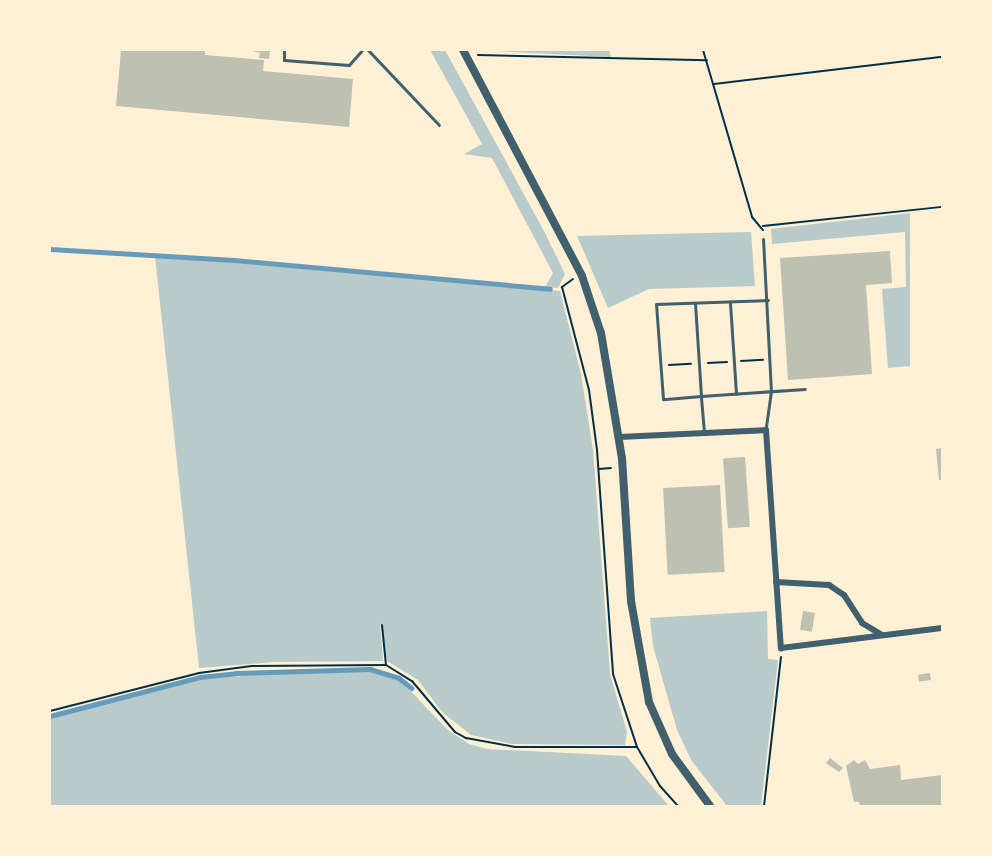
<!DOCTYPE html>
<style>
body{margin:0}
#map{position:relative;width:992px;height:856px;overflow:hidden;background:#fdf0d5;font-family:"Fira Sans",sans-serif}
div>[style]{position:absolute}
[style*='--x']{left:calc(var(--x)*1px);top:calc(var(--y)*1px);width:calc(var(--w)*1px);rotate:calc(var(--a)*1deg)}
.green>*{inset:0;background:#b9caca}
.stream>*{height:4.5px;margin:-2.25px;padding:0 2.25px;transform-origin:2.25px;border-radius:2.25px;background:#669bbc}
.building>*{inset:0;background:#bec0b2;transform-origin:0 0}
.path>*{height:2px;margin:-1px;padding:0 1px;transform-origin:1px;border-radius:1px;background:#003049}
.service>*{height:3px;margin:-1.5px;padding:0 1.5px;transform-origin:1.5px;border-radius:1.5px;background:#3f606c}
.minor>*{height:6px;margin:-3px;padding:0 3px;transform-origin:3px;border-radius:3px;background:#3f606c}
.tertiary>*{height:8px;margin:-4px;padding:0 4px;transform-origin:4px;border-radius:4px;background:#3f606c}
span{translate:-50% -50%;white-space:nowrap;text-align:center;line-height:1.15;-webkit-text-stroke:4.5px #fdf0d5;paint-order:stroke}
.frame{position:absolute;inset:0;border:51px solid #fdf0d5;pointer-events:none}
</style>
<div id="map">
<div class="green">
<div style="clip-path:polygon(430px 50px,445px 50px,544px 231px,565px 274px,558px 288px,545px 287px,553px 273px,492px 158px,464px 154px,482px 144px)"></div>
<div style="clip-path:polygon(476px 50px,609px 50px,611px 57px)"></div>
<div style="clip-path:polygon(910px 213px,910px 366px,888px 368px,882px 289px,906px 287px,905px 232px,772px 244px,771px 229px)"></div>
<div style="clip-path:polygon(751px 232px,755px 286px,649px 289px,608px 308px,577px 236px)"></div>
<div style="clip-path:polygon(155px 256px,560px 291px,581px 374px,593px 450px,610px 674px,627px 732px,625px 745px,512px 744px,471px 735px,442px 712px,418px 680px,387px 661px,380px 621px,383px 661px,275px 662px,199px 668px)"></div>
<div style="clip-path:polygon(767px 611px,768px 659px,778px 660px,761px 806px,727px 806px,691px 760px,677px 730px,653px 646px,650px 618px)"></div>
<div style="clip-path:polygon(338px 669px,371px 670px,399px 679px,448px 730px,469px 744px,487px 749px,626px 756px,669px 806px,50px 806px,50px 718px,201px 679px)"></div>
</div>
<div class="stream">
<div style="--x:50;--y:249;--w:184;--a:3.4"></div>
<div style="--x:234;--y:260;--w:317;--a:5.2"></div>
<div style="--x:50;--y:716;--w:155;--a:-14.6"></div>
<div style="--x:200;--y:677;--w:36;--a:-6"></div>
<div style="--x:236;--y:673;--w:134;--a:-1.7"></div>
<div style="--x:370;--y:669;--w:30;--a:17"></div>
<div style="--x:399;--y:678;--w:16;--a:38"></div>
</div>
<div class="building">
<div style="clip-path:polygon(121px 50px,205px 50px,205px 55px,264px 60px,263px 71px,353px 79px,349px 127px,116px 106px)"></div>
<div style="clip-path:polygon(249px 50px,270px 50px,269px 59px,259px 58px,260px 53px)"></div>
<div style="clip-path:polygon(890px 251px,892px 283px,866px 285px,872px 374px,788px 380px,780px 258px)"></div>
<div style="clip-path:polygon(942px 448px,942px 480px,939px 480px,936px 449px)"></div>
<div style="left:745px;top:457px;width:70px;height:22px;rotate:86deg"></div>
<div style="left:720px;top:485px;width:87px;height:57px;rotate:87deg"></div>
<div style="left:803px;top:611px;width:12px;height:19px;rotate:9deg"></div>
<div style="left:930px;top:673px;width:7px;height:12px;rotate:82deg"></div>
<div style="clip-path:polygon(830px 758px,843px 768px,839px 772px,826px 763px)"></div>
<div style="clip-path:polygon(854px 760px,858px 764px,865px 760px,870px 769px,900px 765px,901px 780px,942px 775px,942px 806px,860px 806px,859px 802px,854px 802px,846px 766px)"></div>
</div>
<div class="path">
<div style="--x:703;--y:50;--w:174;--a:73.6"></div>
<div style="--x:752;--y:217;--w:17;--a:50"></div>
<div style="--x:478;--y:55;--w:229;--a:1.3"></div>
<div style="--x:714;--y:84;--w:230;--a:-6.8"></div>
<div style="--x:763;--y:226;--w:180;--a:-6.1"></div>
<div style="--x:573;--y:279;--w:14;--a:144"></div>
<div style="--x:562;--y:287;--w:106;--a:75.3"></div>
<div style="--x:589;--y:390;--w:61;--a:82.4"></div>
<div style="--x:597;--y:450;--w:225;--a:85.9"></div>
<div style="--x:613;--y:674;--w:77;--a:71.8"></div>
<div style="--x:741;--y:361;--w:22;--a:-3"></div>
<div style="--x:708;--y:363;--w:19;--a:-3"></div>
<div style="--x:669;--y:365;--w:22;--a:-3"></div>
<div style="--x:599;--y:469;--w:12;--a:-5"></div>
<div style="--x:382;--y:625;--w:40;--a:84.3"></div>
<div style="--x:50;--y:711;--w:154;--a:-14.3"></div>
<div style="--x:199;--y:673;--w:53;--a:-7.5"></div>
<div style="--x:252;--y:666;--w:134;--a:-0.4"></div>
<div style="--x:386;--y:665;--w:31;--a:32"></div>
<div style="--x:412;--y:681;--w:67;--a:49.9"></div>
<div style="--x:455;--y:732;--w:13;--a:29"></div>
<div style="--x:466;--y:738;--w:50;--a:10.4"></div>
<div style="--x:515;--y:747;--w:122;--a:0"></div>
<div style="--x:637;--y:747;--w:45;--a:59.5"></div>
<div style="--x:660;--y:786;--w:27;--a:48"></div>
<div style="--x:764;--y:806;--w:150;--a:-83.5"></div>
</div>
<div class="service">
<div style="--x:284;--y:50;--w:10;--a:90"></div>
<div style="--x:284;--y:60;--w:65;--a:4.4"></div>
<div style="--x:349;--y:65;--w:20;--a:-49"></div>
<div style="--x:368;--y:50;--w:103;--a:46.6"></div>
<div style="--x:763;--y:239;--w:152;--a:87"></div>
<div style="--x:771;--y:391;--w:37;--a:98"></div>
<div style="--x:695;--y:303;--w:93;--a:86.3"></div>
<div style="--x:701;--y:396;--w:104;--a:-3.9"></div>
<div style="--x:730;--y:303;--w:91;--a:86.2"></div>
<div style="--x:704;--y:432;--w:36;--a:-95"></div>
<div style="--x:701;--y:396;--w:38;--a:175"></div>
<div style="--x:663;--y:399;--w:95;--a:-94.2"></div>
<div style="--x:656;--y:304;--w:112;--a:-2"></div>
</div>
<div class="minor">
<div style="--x:619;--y:437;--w:147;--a:-2.7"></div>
<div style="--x:766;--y:430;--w:219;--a:86.1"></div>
<div style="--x:781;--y:648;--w:162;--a:-7.1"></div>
<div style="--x:776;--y:582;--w:53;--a:3.2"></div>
<div style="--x:829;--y:585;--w:18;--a:34"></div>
<div style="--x:844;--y:595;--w:33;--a:57"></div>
<div style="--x:862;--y:623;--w:23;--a:31"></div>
</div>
<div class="tertiary">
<div style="--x:463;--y:50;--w:255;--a:62.2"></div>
<div style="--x:582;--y:276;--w:60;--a:71.6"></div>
<div style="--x:601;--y:333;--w:127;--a:80.5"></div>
<div style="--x:622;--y:458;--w:143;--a:86.4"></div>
<div style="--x:631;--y:601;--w:103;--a:79.9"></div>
<div style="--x:649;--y:702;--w:57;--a:66.1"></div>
<div style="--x:672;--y:754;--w:64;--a:53.8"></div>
</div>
<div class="frame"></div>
</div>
